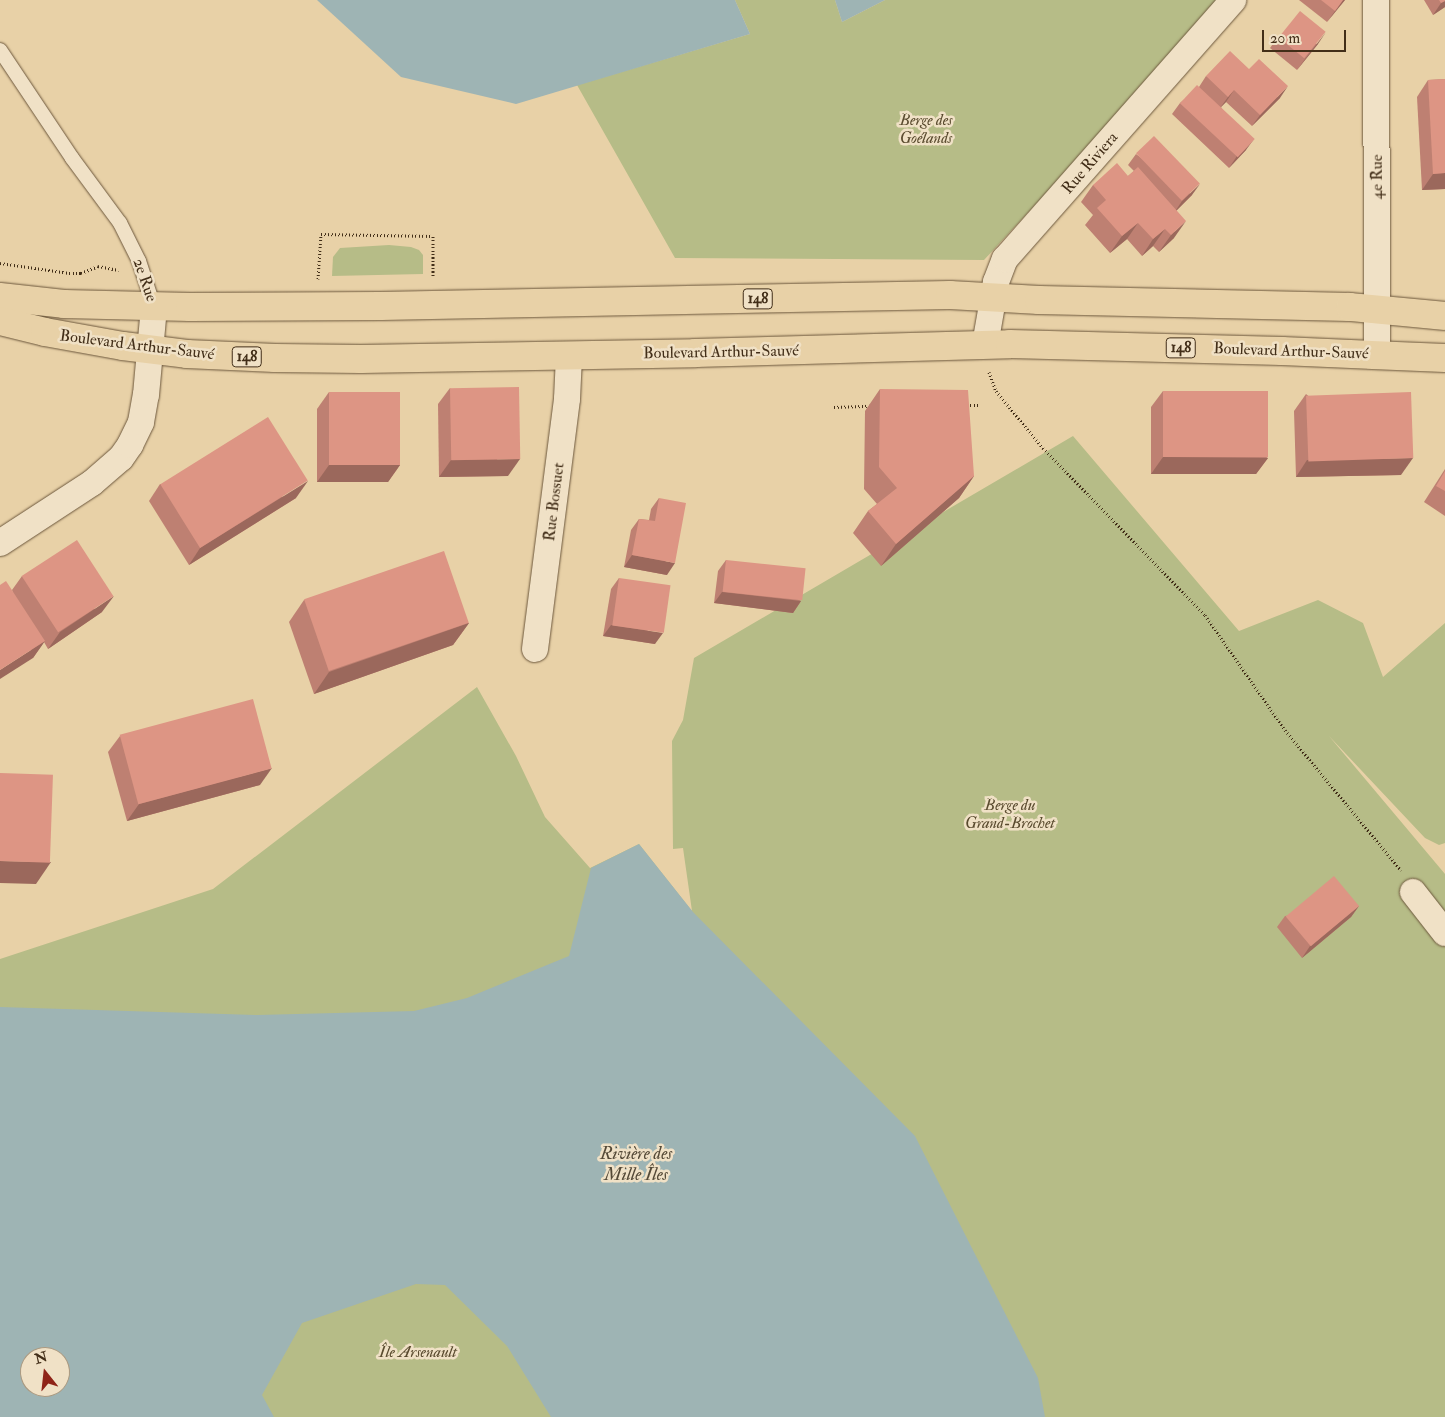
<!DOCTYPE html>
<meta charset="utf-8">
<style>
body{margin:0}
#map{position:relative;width:1445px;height:1417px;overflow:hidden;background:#e8d1a7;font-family:"IM FELL Double Pica",serif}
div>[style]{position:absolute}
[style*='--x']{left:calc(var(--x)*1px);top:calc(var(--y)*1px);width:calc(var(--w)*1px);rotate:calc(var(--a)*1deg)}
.green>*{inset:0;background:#b6bc87}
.water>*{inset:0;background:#9eb4b4}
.path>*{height:3px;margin-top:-1.5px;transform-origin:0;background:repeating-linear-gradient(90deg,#422e18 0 1px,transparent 0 3.5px)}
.roads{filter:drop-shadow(0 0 1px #6c573c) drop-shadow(0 0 1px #6c573c)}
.service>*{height:14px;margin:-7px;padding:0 7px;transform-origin:7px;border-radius:7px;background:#f0e1c6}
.minor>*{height:26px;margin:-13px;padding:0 13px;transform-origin:13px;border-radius:13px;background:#f0e1c6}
.primary>*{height:28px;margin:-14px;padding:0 14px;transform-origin:14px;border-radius:14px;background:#e8d1a7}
.wall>*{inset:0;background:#be8072}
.shaded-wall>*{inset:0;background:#9b685c}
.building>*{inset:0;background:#dd9584;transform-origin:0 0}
span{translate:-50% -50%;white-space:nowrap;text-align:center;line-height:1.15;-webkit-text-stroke:5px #f0e1c6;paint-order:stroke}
.shield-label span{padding:1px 4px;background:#f0e1c6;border:1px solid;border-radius:4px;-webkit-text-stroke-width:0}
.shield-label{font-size:15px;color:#422e18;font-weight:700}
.park-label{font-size:16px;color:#594a2e;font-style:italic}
.street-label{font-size:16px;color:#422e18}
.water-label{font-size:18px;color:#544937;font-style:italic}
.north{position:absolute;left:20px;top:1347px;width:50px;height:50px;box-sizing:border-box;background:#f0e1c6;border:1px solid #aa9980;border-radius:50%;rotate:344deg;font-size:14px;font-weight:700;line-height:20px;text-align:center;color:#422e18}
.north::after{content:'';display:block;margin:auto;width:18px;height:22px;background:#8f2418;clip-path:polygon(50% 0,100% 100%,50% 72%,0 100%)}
.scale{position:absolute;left:1262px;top:30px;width:84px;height:22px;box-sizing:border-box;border:2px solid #422e18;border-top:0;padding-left:6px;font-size:15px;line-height:18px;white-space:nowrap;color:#422e18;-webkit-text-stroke:4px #f0e1c6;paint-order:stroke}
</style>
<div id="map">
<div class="green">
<div style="clip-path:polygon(735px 0,835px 0,842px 22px,885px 0,1225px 0,984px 260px,675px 258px,577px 85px,750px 34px)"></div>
<div style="clip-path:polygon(389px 245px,411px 247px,419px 250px,423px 255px,423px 274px,332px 276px,333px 257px,340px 248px)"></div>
<div style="clip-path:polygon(1073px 436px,1239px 631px,1318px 600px,1363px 623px,1383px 677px,1445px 623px,1445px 843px,1439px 845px,1425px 838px,1329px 736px,1445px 874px,1445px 1417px,221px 1417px,0 1109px,0 959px,213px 889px,477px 687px,516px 756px,545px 817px,590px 868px,639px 844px,692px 911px,683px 848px,673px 849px,672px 741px,683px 720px,694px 658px)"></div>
</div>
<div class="water">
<div style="clip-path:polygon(317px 0,735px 0,750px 34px,516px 104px,401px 77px)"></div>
<div style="clip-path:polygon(835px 0,885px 0,842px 22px)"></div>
<div style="clip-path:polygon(evenodd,639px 844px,693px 912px,915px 1136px,1038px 1378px,1045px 1417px,551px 1417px,507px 1346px,445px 1285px,416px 1284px,302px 1323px,262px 1395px,274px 1417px,0 1417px,0 1007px,257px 1015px,414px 1011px,467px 998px,569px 956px,591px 868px,639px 844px,30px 1357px,60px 1357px,60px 1387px,30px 1387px,30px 1357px)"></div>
</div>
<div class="path">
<div style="--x:0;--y:263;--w:70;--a:8.2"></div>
<div style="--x:69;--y:273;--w:12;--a:0"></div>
<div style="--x:81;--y:273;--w:18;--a:-22"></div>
<div style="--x:98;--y:266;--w:21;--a:11"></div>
<div style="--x:318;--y:279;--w:45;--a:-86.2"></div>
<div style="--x:321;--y:234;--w:112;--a:1"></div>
<div style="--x:433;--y:236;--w:41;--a:90"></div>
<div style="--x:989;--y:372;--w:20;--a:70"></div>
<div style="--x:996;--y:391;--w:74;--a:50.5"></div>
<div style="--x:1043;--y:448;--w:233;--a:45.9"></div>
<div style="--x:1205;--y:615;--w:140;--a:55.2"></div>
<div style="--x:1285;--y:730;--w:182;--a:50.4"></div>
<div style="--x:967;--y:405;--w:12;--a:0"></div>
<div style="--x:834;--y:407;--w:37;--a:-2"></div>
</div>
<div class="roads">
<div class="service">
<div style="--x:0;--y:50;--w:130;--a:56.3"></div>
<div style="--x:72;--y:158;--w:81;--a:53.6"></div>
<div style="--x:120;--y:223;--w:42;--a:63.4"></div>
<div style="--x:139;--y:261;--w:48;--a:71.9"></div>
</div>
<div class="minor">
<div style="--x:1376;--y:0;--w:354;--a:89.8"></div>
<div style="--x:985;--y:345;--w:64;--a:-80.1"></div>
<div style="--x:996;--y:282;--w:25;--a:-69"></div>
<div style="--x:1005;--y:259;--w:345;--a:-48.6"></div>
<div style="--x:0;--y:543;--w:110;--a:-33.1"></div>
<div style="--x:92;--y:483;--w:38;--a:-41"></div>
<div style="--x:121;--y:458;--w:16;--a:-55"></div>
<div style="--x:130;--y:445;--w:25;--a:-64"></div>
<div style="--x:141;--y:422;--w:27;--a:-80"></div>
<div style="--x:146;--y:395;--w:88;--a:-84.8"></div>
<div style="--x:535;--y:649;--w:252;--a:-82.7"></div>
<div style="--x:567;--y:399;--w:43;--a:-87.3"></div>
<div style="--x:1413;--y:892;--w:52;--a:52"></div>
</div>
<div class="primary">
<div style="--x:0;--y:297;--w:64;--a:6.2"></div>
<div style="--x:64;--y:304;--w:126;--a:1.4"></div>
<div style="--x:190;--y:307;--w:191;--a:-0.3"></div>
<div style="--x:381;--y:306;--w:569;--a:-1.11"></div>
<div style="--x:950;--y:295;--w:89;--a:3.2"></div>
<div style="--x:1039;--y:300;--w:311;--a:1.3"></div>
<div style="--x:1350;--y:307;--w:95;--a:5.4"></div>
<div style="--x:0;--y:321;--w:46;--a:13.7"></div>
<div style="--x:45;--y:332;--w:79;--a:10.2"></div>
<div style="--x:123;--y:346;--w:64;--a:7.1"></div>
<div style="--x:187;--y:354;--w:88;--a:2.6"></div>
<div style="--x:275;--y:358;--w:86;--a:0.7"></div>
<div style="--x:361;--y:359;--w:334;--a:-1"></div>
<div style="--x:695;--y:353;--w:315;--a:-1.6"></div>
<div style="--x:1010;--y:344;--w:272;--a:1.5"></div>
<div style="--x:1282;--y:351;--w:163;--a:2.5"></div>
</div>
</div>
<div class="wall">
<div style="clip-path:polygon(1299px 0,1345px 0,1327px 22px)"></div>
<div style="clip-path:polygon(1424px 0,1445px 0,1445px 7px,1433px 15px)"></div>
<div style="clip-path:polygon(1278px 37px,1318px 44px,1297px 70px,1270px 48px)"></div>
<div style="clip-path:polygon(1206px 76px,1280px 98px,1252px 126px,1226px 102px,1221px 107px,1246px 150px,1229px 168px,1172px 114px,1180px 103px,1199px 87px)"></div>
<div style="clip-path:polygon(1445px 79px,1445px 189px,1422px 190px,1417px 97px,1428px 80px)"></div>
<div style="clip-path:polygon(1136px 154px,1192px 195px,1176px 211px,1174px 238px,1159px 252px,1153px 246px,1142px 256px,1127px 239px,1110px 253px,1085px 225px,1093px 215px,1081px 202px,1093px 185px,1128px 176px,1134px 171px,1128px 165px)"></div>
<div style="clip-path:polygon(450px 388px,508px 476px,439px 477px,438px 404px)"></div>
<div style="clip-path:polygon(880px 389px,974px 476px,959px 498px,881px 566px,853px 533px,868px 511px,877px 504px,864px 489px,865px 411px)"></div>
<div style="clip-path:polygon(1163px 391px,1268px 458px,1256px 474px,1151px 474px,1151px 407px)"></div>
<div style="clip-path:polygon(329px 392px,400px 465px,388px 482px,317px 482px,317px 409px)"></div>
<div style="clip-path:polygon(1306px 394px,1401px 475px,1296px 477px,1294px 411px)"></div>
<div style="clip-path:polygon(1445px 469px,1445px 516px,1424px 502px)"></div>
<div style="clip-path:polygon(160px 484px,296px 498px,189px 565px,149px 501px)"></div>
<div style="clip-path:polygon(659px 498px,667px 575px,624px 567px,631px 530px,639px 519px,649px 520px,651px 509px)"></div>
<div style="clip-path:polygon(726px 560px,801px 601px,793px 613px,714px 603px,718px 571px)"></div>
<div style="clip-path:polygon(22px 576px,102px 612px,48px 649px,44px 642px,33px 658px,12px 590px)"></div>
<div style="clip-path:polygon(619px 578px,655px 644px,603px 636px,611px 589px)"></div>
<div style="clip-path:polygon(304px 600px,469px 623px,453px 645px,314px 694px,289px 622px)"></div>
<div style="clip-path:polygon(120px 736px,260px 785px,127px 821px,108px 752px)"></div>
<div style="clip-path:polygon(1359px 906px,1351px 917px,1302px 958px,1277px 927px,1285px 916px)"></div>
</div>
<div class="shaded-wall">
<div style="clip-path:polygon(1343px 0,1345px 0,1327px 22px)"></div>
<div style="clip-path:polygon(1445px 1px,1445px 7px,1433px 15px,1441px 3px)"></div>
<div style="clip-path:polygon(1326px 32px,1318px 44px,1297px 70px,1305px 59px)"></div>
<div style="clip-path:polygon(1288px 86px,1280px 98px,1252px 126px,1260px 115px)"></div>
<div style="clip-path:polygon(1234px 90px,1226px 102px,1220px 108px,1228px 97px)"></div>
<div style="clip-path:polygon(1254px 139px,1246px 150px,1229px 168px,1237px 156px)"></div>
<div style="clip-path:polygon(1445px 173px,1445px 189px,1422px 190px,1433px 174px)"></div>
<div style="clip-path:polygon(1200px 184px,1192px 195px,1174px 213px,1182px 201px)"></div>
<div style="clip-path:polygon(1186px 221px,1174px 238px,1159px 252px,1171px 235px)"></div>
<div style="clip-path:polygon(1138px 223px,1127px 239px,1110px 253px,1122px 236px)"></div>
<div style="clip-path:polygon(1165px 229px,1153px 246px,1142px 256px,1153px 239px)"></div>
<div style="clip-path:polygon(1163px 457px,1268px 458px,1256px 474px,1151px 474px)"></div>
<div style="clip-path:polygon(1413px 458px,1401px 475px,1296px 477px,1307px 460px)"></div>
<div style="clip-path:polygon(520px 459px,508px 476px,439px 477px,451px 460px)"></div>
<div style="clip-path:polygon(329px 465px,400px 465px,388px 482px,317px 482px)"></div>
<div style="clip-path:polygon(974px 476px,959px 498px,881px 566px,896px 544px)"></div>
<div style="clip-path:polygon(308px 481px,296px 498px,189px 565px,200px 548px)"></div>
<div style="clip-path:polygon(632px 555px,675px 563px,667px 575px,624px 567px)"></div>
<div style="clip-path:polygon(722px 592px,801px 601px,793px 613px,714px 603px)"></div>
<div style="clip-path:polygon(114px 596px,102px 612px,48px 649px,60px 632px)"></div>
<div style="clip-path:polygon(469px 623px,453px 645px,314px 694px,329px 672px)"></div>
<div style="clip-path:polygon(611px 625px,663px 633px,655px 644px,603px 636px)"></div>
<div style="clip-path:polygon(45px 641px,33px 658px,0 679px,0 670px)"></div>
<div style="clip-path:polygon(272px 768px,260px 785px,127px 821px,139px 804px)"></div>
<div style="clip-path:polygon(0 861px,51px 862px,36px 884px,0 883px)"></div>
<div style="clip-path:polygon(1359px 906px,1351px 917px,1302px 958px,1310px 946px)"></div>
</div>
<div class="building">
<div style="clip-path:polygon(1321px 0,1343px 0,1335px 11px)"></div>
<div style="clip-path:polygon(1439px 0,1445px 0,1445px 1px,1441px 3px)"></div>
<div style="left:1300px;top:11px;width:33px;height:34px;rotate:39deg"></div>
<div style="clip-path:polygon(1230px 51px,1249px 69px,1259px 59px,1288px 86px,1260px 115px,1234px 90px,1228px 97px,1206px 76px)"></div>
<div style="clip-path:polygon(1445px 79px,1445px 173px,1433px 174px,1428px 80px)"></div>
<div style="left:1197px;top:85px;width:79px;height:25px;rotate:43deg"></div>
<div style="left:1154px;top:136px;width:66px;height:25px;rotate:46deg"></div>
<div style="clip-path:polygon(1117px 163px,1128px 176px,1138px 167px,1186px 221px,1171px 235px,1165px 229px,1153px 239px,1138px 223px,1122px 236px,1097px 208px,1106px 200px,1093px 185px)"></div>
<div style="left:519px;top:387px;width:72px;height:69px;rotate:89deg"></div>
<div style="clip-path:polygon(880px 389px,968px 390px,974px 476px,896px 544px,868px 511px,897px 488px,879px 467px)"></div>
<div style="left:1163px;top:391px;width:105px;height:66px"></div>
<div style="left:329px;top:392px;width:71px;height:73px"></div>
<div style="left:1411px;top:392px;width:66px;height:105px;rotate:88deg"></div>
<div style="left:268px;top:417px;width:75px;height:127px;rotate:58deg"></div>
<div style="clip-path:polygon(1445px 471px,1445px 491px,1436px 486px)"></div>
<div style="clip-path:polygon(659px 498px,686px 503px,675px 563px,632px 555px,639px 519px,655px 521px)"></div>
<div style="left:77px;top:540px;width:67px;height:66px;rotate:57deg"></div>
<div style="left:444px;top:551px;width:76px;height:148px;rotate:71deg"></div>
<div style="left:726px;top:560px;width:80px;height:32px;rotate:6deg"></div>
<div style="left:619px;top:578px;width:52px;height:48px;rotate:8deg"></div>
<div style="clip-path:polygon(6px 581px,45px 641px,0 670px,0 585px)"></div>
<div style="left:253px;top:699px;width:72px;height:138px;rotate:75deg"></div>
<div style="left:0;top:773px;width:53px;height:88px;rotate:2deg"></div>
<div style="left:1334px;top:876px;width:39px;height:63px;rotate:50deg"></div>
</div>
<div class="shield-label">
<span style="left:758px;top:299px">148</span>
<span style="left:1181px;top:348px">148</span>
<span style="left:247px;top:357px">148</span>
</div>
<div class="park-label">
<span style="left:926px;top:129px">Berge des<br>Goélands</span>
<span style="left:1010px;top:814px">Berge du<br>Grand-Brochet</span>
<span style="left:418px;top:1352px">Île Arsenault</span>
</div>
<div class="street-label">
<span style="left:1090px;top:163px;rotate:-49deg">Rue Riviera</span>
<span style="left:1377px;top:177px;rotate:-90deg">4e Rue</span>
<span style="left:145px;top:280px;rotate:71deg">2e Rue</span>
<span style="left:137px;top:345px;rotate:7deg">Boulevard Arthur-Sauvé</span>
<span style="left:1291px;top:351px;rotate:2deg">Boulevard Arthur-Sauvé</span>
<span style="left:721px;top:352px;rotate:-1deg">Boulevard Arthur-Sauvé</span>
<span style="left:554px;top:502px;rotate:-83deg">Rue Bossuet</span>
</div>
<div class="water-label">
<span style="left:636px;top:1165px">Rivière des<br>Mille Îles</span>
</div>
<div class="north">N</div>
<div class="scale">20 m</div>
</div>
